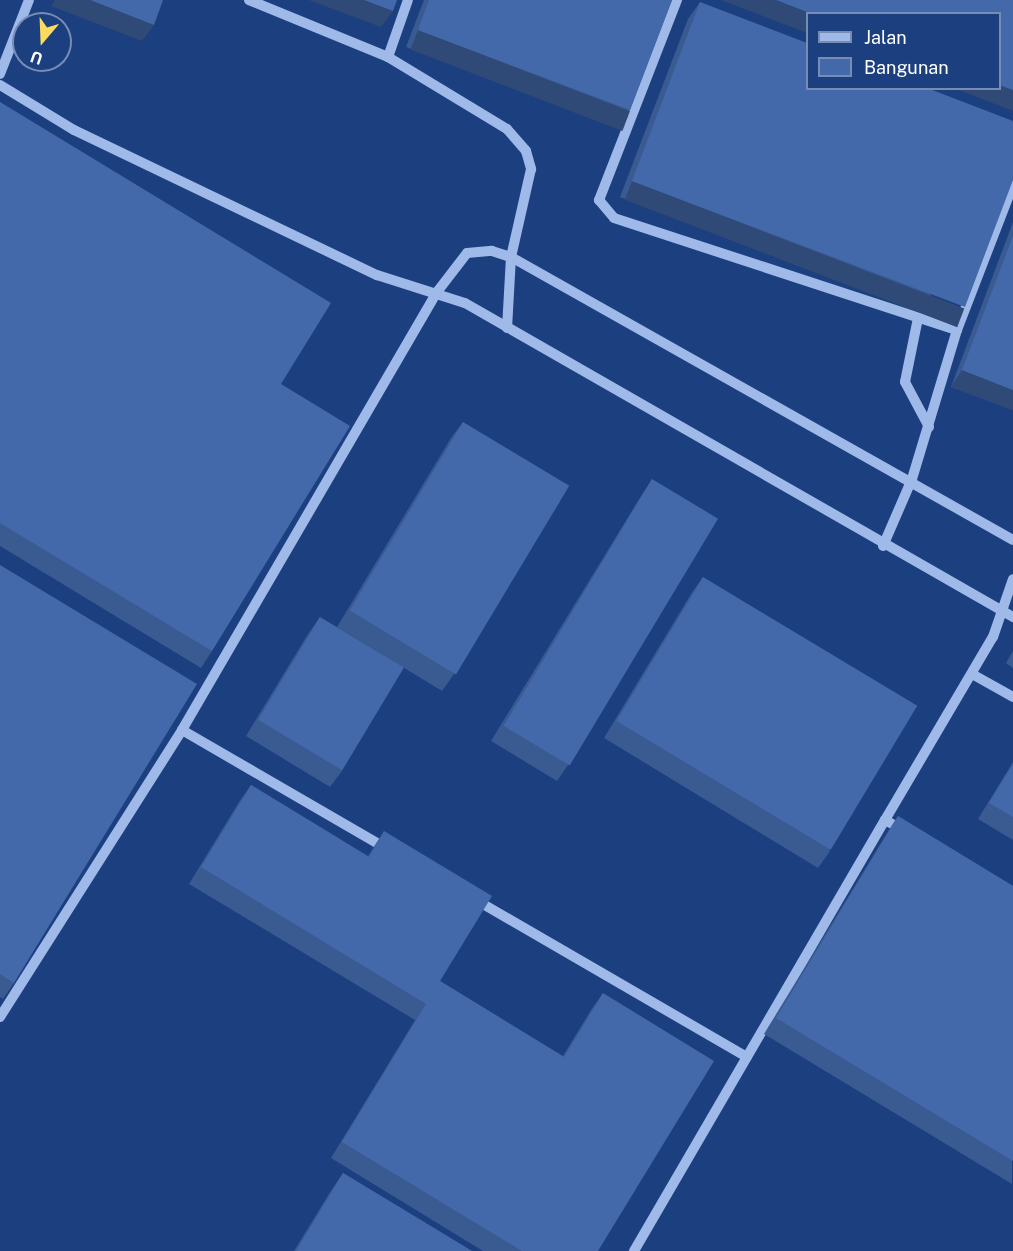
<!DOCTYPE html>
<style>
body{margin:0}
#map{position:relative;width:1013px;height:1251px;overflow:hidden;background:#1c3f80;font-family:"Public Sans",sans-serif}
div>[style]{position:absolute}
[style*='--x']{left:calc(var(--x)*1px);top:calc(var(--y)*1px);width:calc(var(--w)*1px);rotate:calc(var(--a)*1deg)}
.minor>*{height:10px;margin:-5px;padding:0 5px;transform-origin:5px;border-radius:5px;background:#9fbae9}
.wall>*{inset:0;background:#3a5a92}
.shaded-wall>*{inset:0;background:#304a77;transform-origin:0 0}
.building>*{inset:0;background:#4469aa;transform-origin:0 0}
span{translate:-50% -50%;white-space:nowrap;text-align:center;line-height:1.15;-webkit-text-stroke:5px #1c3f80;paint-order:stroke}
.legend{position:absolute;left:806px;top:12px;width:195px;height:78px;box-sizing:border-box;background:#1c3f80;border:2px solid #778cb3;margin:0;padding:8px 10px;list-style:none;font-size:18px;color:#fff}
.legend li{display:flex;align-items:center;gap:12px;height:30px}
.legend b{width:30px;border:2px solid #778cb3}
.north{position:absolute;left:12px;top:12px;width:60px;height:60px;box-sizing:border-box;background:#1c3f80;border:2px solid #778cb3;border-radius:50%;rotate:199deg;font-size:16px;font-weight:700;line-height:24px;text-align:center;color:#fff}
.north::after{content:'';display:block;margin:auto;width:21px;height:27px;background:#fadb5d;clip-path:polygon(50% 0,100% 100%,50% 72%,0 100%)}
</style>
<div id="map">
<div class="minor">
<div style="--x:249;--y:0;--w:150;--a:22.3"></div>
<div style="--x:388;--y:57;--w:139;--a:31.2"></div>
<div style="--x:507;--y:129;--w:29;--a:49"></div>
<div style="--x:526;--y:151;--w:19;--a:74"></div>
<div style="--x:531;--y:169;--w:90;--a:102.8"></div>
<div style="--x:511;--y:257;--w:71;--a:93.2"></div>
<div style="--x:677;--y:0;--w:215;--a:111.3"></div>
<div style="--x:599;--y:200;--w:23;--a:50"></div>
<div style="--x:614;--y:218;--w:361;--a:18.1"></div>
<div style="--x:388;--y:57;--w:60;--a:-70.7"></div>
<div style="--x:0;--y:74;--w:79;--a:-68.6"></div>
<div style="--x:0;--y:85;--w:87;--a:31.3"></div>
<div style="--x:74;--y:130;--w:336;--a:25.6"></div>
<div style="--x:377;--y:275;--w:92;--a:17.7"></div>
<div style="--x:465;--y:303;--w:632;--a:29.81"></div>
<div style="--x:918;--y:318;--w:65;--a:101.5"></div>
<div style="--x:905;--y:382;--w:51;--a:61.9"></div>
<div style="--x:883;--y:546;--w:73;--a:-66.6"></div>
<div style="--x:912;--y:479;--w:156;--a:-73.2"></div>
<div style="--x:957;--y:330;--w:155;--a:-68.9"></div>
<div style="--x:972;--y:674;--w:47;--a:29.3"></div>
<div style="--x:182;--y:730;--w:237;--a:30.1"></div>
<div style="--x:885;--y:820;--w:212;--a:-59.5"></div>
<div style="--x:993;--y:637;--w:61;--a:-71"></div>
<div style="--x:476;--y:900;--w:313;--a:30.1"></div>
<div style="--x:0;--y:1017;--w:340;--a:-57.6"></div>
<div style="--x:182;--y:730;--w:507;--a:-59.79"></div>
<div style="--x:437;--y:292;--w:49;--a:-52.4"></div>
<div style="--x:467;--y:253;--w:25;--a:-5"></div>
<div style="--x:492;--y:251;--w:20;--a:18"></div>
<div style="--x:511;--y:257;--w:576;--a:29.41"></div>
<div style="--x:634;--y:1251;--w:499;--a:-59.8"></div>
<div style="--x:885;--y:820;--w:21;--a:29"></div>
</div>
<div class="wall">
<div style="clip-path:polygon(424px 0,672px 0,630px 110px,619px 127px,406px 47px)"></div>
<div style="clip-path:polygon(700px 2px,953px 323px,620px 197px,688px 19px)"></div>
<div style="clip-path:polygon(0 102px,281px 384px,212px 651px,201px 668px,0 546px)"></div>
<div style="clip-path:polygon(1013px 222px,1013px 410px,951px 387px)"></div>
<div style="clip-path:polygon(463px 422px,454px 674px,442px 691px,337px 627px,451px 438px)"></div>
<div style="clip-path:polygon(652px 479px,568px 765px,557px 781px,491px 741px,641px 496px)"></div>
<div style="clip-path:polygon(0 565px,14px 983px,3px 999px,0 997px)"></div>
<div style="clip-path:polygon(703px 577px,830px 851px,818px 868px,604px 738px,691px 594px)"></div>
<div style="clip-path:polygon(320px 617px,342px 771px,330px 787px,246px 736px,308px 634px)"></div>
<div style="clip-path:polygon(1013px 651px,1013px 668px,1006px 663px)"></div>
<div style="clip-path:polygon(1013px 762px,1013px 840px,978px 819px)"></div>
<div style="clip-path:polygon(251px 785px,368px 856px,384px 831px,440px 981px,563px 1056px,591px 1010px,603px 993px,598px 1251px,483px 1251px,331px 1158px,415px 1020px,189px 884px,239px 802px)"></div>
<div style="clip-path:polygon(898px 816px,1013px 886px,1012px 1184px,764px 1034px,887px 833px)"></div>
<div style="clip-path:polygon(343px 1173px,472px 1251px,294px 1251px,332px 1189px)"></div>
</div>
<div class="shaded-wall">
<div style="clip-path:polygon(55px 0,90px 0,154px 25px,142px 41px,51px 6px)"></div>
<div style="clip-path:polygon(309px 0,364px 0,393px 11px,381px 27px)"></div>
<div style="clip-path:polygon(721px 0,776px 0,812px 14px,807px 14px,807px 33px)"></div>
<div style="left:418px;top:30px;width:227px;height:21px;rotate:21deg"></div>
<div style="clip-path:polygon(999px 85px,1013px 90px,1013px 111px,954px 88px,999px 88px)"></div>
<div style="left:632px;top:181px;width:356px;height:20px;rotate:21deg"></div>
<div style="clip-path:polygon(962px 370px,1013px 390px,1013px 410px,951px 387px)"></div>
</div>
<div class="building">
<div style="clip-path:polygon(90px 0,163px 0,154px 25px)"></div>
<div style="clip-path:polygon(364px 0,397px 0,393px 11px)"></div>
<div style="clip-path:polygon(429px 0,672px 0,630px 110px,418px 30px)"></div>
<div style="clip-path:polygon(776px 0,1013px 0,1013px 90px,999px 85px,999px 14px,812px 14px)"></div>
<div style="clip-path:polygon(700px 2px,807px 43px,807px 88px,927px 88px,1013px 121px,1013px 180px,965px 307px,632px 181px)"></div>
<div style="clip-path:polygon(0 102px,331px 303px,281px 384px,350px 426px,212px 651px,0 523px)"></div>
<div style="clip-path:polygon(1013px 236px,1013px 390px,962px 370px)"></div>
<div style="left:463px;top:422px;width:124px;height:220px;rotate:31deg"></div>
<div style="left:652px;top:479px;width:77px;height:288px;rotate:31deg"></div>
<div style="clip-path:polygon(0 565px,197px 684px,14px 983px,0 974px)"></div>
<div style="left:703px;top:577px;width:250px;height:168px;rotate:31deg"></div>
<div style="left:320px;top:617px;width:98px;height:120px;rotate:31deg"></div>
<div style="clip-path:polygon(1013px 764px,1013px 817px,989px 803px)"></div>
<div style="clip-path:polygon(251px 785px,369px 857px,384px 831px,492px 896px,440px 981px,564px 1057px,603px 993px,714px 1061px,598px 1251px,522px 1251px,342px 1142px,426px 1004px,201px 867px)"></div>
<div style="clip-path:polygon(898px 816px,1013px 886px,1013px 1161px,776px 1018px)"></div>
<div style="clip-path:polygon(343px 1173px,472px 1251px,296px 1251px)"></div>
</div>
<ul class="legend">
<li><b style="height:8px;background:#9fbae9"></b>Jalan</li>
<li><b style="height:16px;background:#4469aa"></b>Bangunan</li>
</ul>
<div class="north">U</div>
</div>
